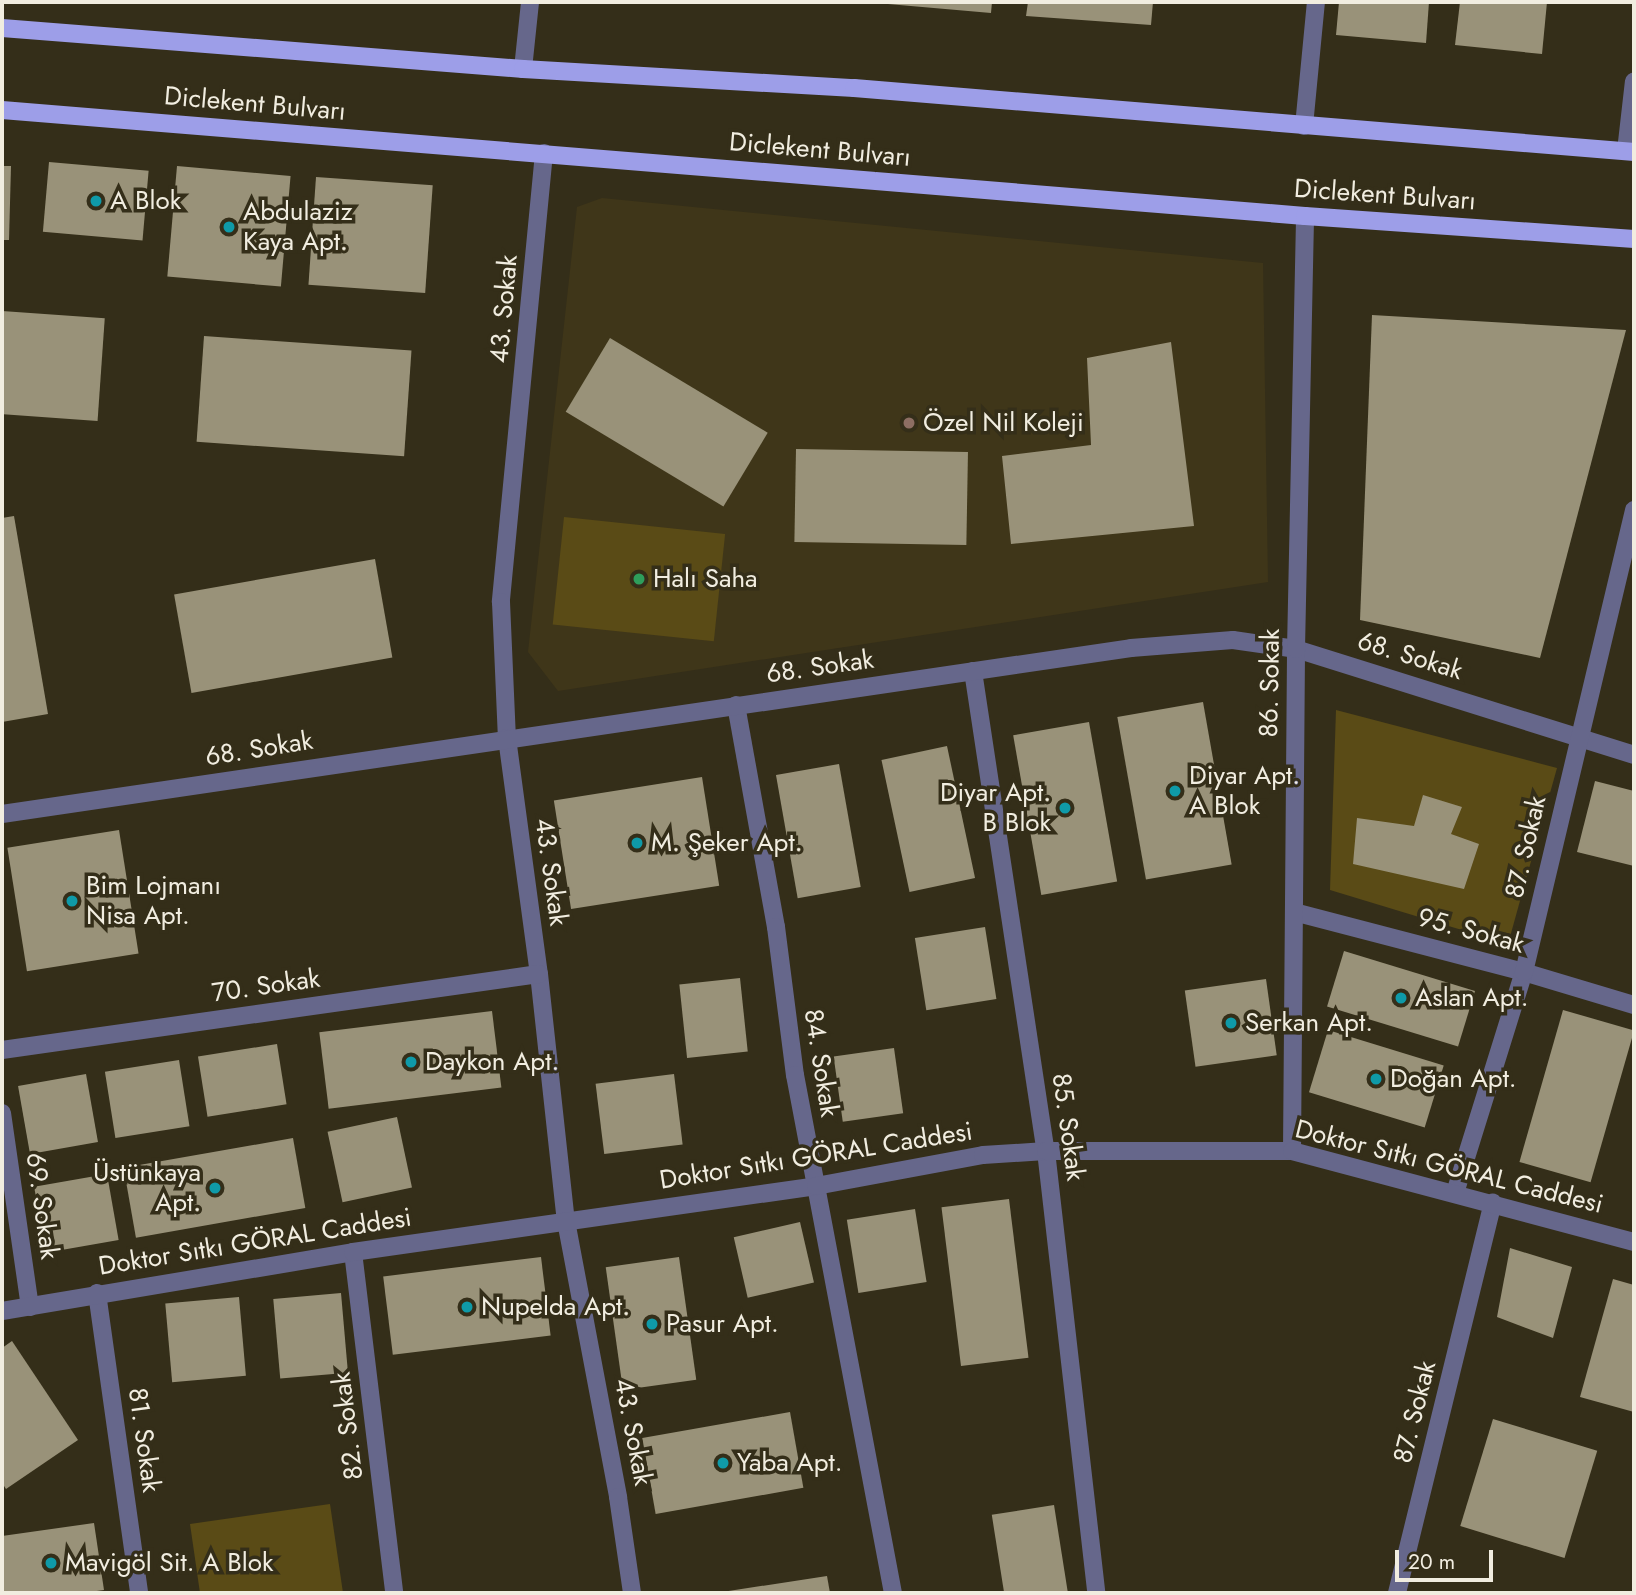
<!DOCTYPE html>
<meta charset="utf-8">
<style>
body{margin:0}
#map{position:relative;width:1636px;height:1595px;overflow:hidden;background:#342e19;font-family:Jost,sans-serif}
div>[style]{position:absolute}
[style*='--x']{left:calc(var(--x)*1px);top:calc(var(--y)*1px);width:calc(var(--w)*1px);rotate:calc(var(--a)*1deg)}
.built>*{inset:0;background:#3f3619}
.green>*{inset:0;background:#5a4b16;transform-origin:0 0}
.building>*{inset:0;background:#999279;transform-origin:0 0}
.minor>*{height:18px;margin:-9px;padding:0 9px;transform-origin:9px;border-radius:9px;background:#66678b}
.tertiary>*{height:18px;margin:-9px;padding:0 9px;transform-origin:9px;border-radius:9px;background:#66678b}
.primary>*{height:18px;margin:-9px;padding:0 9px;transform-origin:9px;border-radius:9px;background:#9d9ee8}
.dots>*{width:19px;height:19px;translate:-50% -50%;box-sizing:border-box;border:4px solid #342e19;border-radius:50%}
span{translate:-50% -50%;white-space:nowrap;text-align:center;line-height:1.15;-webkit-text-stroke:7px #342e19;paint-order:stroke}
.street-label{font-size:26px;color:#f1ede0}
.poi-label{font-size:26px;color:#f1ede0}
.left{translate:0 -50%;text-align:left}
.right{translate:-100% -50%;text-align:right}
.frame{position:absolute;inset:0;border:4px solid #f1ede0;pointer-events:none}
.scale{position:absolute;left:1395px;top:1550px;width:98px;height:32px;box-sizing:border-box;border:4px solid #f1ede0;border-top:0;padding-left:9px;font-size:21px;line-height:24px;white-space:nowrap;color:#f1ede0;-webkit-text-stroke:5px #342e19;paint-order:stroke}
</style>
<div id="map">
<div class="built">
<div style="clip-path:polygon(602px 198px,1263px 263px,1268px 582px,558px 691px,528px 652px,577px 207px)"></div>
</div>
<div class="green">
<div style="left:564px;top:517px;width:162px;height:108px;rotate:6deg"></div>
<div style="clip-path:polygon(1336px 710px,1557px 768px,1508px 944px,1330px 890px)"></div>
<div style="clip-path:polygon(330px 1504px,343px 1593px,200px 1593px,190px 1524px)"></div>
</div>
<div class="building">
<div style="clip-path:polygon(865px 2px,992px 2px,991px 13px)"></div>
<div style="clip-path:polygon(1028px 2px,1153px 2px,1151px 25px,1026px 16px)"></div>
<div style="clip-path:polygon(1339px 2px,1429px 2px,1426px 43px,1336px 35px)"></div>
<div style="clip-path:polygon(1460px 2px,1547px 2px,1542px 54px,1455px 45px)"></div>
<div style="left:49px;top:162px;width:100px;height:70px;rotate:5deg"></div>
<div style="clip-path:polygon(2px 166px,11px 166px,9px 240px,2px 240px)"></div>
<div style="left:177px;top:166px;width:114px;height:111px;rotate:5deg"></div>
<div style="left:316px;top:177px;width:117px;height:108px;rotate:4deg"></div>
<div style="left:2px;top:311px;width:103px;height:103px;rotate:4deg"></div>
<div style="clip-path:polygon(1372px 315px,1626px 330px,1540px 658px,1360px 620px)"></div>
<div style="left:204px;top:336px;width:208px;height:106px;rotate:4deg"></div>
<div style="left:610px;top:338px;width:184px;height:86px;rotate:31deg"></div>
<div style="clip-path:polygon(1171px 342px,1194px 526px,1011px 544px,1002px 456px,1091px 445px,1087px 358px)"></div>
<div style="left:796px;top:449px;width:172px;height:93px;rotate:1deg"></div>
<div style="clip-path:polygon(14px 516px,48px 714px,2px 722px,2px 518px)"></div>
<div style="left:375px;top:559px;width:100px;height:204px;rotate:80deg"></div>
<div style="left:1203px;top:702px;width:165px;height:87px;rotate:80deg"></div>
<div style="left:1089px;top:722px;width:162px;height:77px;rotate:80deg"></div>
<div style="left:947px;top:746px;width:135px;height:67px;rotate:78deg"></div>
<div style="left:839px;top:764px;width:125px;height:64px;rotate:80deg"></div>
<div style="left:702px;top:777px;width:110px;height:150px;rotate:81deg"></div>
<div style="clip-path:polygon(1595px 781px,1634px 791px,1634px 866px,1577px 852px)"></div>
<div style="clip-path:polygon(1423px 795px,1462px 807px,1451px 834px,1479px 844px,1464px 889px,1353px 864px,1357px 818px,1414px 826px)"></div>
<div style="left:119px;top:830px;width:125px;height:113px;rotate:81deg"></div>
<div style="left:985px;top:927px;width:73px;height:71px;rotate:81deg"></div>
<div style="left:1344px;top:951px;width:137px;height:58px;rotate:17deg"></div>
<div style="left:740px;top:978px;width:74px;height:61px;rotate:84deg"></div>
<div style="left:1266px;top:979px;width:77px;height:82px;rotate:82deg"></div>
<div style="left:1563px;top:1010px;width:74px;height:158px;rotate:16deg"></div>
<div style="left:492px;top:1011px;width:77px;height:174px;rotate:83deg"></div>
<div style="left:1328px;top:1030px;width:121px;height:65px;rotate:17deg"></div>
<div style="left:277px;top:1044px;width:61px;height:80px;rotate:81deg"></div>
<div style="left:894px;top:1048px;width:66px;height:61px;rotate:82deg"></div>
<div style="left:179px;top:1060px;width:67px;height:75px;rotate:81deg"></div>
<div style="left:86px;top:1074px;width:69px;height:69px;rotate:80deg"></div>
<div style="left:674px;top:1074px;width:71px;height:79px;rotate:83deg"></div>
<div style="left:397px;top:1117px;width:72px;height:71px;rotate:78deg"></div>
<div style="left:293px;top:1138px;width:71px;height:172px;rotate:80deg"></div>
<div style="left:107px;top:1174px;width:67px;height:74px;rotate:80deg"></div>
<div style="left:1009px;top:1199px;width:160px;height:68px;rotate:83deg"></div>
<div style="left:915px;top:1209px;width:74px;height:69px;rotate:81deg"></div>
<div style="left:800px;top:1222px;width:62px;height:68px;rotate:77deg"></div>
<div style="clip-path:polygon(1510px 1248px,1572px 1267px,1553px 1338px,1497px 1317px)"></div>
<div style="left:541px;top:1257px;width:79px;height:159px;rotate:83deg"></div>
<div style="left:679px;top:1257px;width:124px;height:74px;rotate:82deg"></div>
<div style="clip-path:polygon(1613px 1279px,1634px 1285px,1634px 1412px,1580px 1397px)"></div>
<div style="left:341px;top:1293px;width:80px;height:68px;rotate:85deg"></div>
<div style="left:239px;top:1297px;width:79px;height:74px;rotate:85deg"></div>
<div style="clip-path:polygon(12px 1341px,78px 1440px,6px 1489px,2px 1483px,2px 1348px)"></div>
<div style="left:790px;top:1412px;width:77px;height:150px;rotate:80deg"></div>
<div style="left:1493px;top:1419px;width:109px;height:112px;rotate:17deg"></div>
<div style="left:1054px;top:1505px;width:89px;height:63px;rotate:81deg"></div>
<div style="clip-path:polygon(94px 1523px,104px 1590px,82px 1593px,2px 1593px,2px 1536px)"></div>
<div style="clip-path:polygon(827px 1576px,830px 1593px,722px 1593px,722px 1592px)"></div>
</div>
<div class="minor">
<div style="--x:523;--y:69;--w:67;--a:-84"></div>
<div style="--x:1304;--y:126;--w:125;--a:-84.5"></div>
<div style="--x:1626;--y:151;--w:70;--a:-83.5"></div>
<div style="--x:544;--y:153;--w:451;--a:95.5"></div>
<div style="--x:501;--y:602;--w:136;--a:87.5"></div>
<div style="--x:507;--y:738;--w:238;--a:82.3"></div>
<div style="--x:539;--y:974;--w:248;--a:83.8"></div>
<div style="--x:566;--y:1221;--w:281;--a:79.3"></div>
<div style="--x:618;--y:1497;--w:97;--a:81.7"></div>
<div style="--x:973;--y:671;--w:486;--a:81.4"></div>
<div style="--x:1046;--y:1151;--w:445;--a:83.5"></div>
<div style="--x:736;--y:705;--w:226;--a:79.8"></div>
<div style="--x:776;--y:927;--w:149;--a:82.7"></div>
<div style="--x:795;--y:1075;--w:527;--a:79.29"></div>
<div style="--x:2;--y:814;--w:1141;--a:-8.36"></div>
<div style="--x:1131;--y:648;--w:102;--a:-4.5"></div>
<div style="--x:1233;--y:640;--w:64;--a:8.1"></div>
<div style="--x:1296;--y:649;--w:354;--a:17.4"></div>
<div style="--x:1294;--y:912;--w:238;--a:14.6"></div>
<div style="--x:1524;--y:972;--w:115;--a:16.7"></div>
<div style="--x:2;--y:1050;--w:542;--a:-8.06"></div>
<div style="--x:2;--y:1113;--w:196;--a:81.8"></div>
<div style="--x:1292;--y:1151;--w:502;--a:-89.54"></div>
<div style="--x:1296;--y:649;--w:433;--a:-88.8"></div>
<div style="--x:1455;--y:1193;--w:232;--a:-72.7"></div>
<div style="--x:1524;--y:972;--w:475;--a:-76.6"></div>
<div style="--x:353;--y:1252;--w:343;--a:83.1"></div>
<div style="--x:97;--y:1293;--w:303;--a:82"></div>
<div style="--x:1397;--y:1593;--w:402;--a:-76.2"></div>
</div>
<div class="tertiary">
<div style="--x:2;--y:1311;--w:356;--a:-9.5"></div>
<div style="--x:353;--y:1252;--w:468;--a:-8.1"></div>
<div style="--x:816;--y:1186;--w:170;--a:-10.5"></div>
<div style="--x:983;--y:1155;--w:63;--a:-3.6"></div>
<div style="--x:1046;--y:1151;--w:246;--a:0"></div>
<div style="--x:1292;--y:1151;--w:354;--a:14.9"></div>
</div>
<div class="primary">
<div style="--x:2;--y:28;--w:523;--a:4.5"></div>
<div style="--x:523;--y:69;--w:332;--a:3.3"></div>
<div style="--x:854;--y:88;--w:783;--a:4.69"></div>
<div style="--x:2;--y:110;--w:1307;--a:4.65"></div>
<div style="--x:1305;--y:216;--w:330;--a:4"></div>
</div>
<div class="dots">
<div style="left:96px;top:201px;background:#0f9aa8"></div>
<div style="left:229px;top:227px;background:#0f9aa8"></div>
<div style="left:909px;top:423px;background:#8d6e63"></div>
<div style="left:639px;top:579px;background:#2e9e5b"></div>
<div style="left:1175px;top:791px;background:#0f9aa8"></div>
<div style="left:1065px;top:808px;background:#0f9aa8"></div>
<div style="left:637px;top:843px;background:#0f9aa8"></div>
<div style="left:72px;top:901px;background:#0f9aa8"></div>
<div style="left:1401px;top:998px;background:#0f9aa8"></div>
<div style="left:1231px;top:1023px;background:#0f9aa8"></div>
<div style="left:411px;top:1062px;background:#0f9aa8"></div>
<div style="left:1376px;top:1079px;background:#0f9aa8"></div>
<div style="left:215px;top:1188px;background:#0f9aa8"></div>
<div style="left:467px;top:1307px;background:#0f9aa8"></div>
<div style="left:652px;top:1324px;background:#0f9aa8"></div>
<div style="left:723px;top:1463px;background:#0f9aa8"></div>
<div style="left:51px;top:1563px;background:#0f9aa8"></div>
</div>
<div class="street-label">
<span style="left:255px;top:104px;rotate:5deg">Diclekent Bulvarı</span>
<span style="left:820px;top:150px;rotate:5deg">Diclekent Bulvarı</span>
<span style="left:1385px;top:195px;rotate:4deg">Diclekent Bulvarı</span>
<span style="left:504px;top:309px;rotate:-85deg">43. Sokak</span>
<span style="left:1410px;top:656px;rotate:17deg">68. Sokak</span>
<span style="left:820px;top:667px;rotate:-8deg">68. Sokak</span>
<span style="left:1270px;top:683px;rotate:-89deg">86. Sokak</span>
<span style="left:259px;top:749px;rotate:-9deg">68. Sokak</span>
<span style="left:1526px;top:847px;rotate:-77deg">87. Sokak</span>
<span style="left:551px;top:872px;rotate:82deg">43. Sokak</span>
<span style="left:1471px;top:931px;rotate:15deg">95. Sokak</span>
<span style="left:266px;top:986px;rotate:-8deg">70. Sokak</span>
<span style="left:821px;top:1063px;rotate:81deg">84. Sokak</span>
<span style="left:1068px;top:1127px;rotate:82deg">85. Sokak</span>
<span style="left:816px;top:1156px;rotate:-9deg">Doktor Sıtkı GÖRAL Caddesi</span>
<span style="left:1449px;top:1167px;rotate:14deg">Doktor Sıtkı GÖRAL Caddesi</span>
<span style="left:42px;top:1206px;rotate:82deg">69. Sokak</span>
<span style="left:255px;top:1242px;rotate:-9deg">Doktor Sıtkı GÖRAL Caddesi</span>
<span style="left:1415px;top:1412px;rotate:-76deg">87. Sokak</span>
<span style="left:348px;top:1426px;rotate:-97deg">82. Sokak</span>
<span style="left:633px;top:1432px;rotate:79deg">43. Sokak</span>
<span style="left:144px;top:1440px;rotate:82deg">81. Sokak</span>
</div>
<div class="poi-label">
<span class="left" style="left:110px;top:201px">A Blok</span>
<span class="left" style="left:243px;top:227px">Abdulaziz<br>Kaya Apt.</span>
<span class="left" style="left:923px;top:423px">Özel Nil Koleji</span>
<span class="left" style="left:653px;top:579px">Halı Saha</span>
<span class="left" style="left:1189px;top:791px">Diyar Apt.<br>A Blok</span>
<span class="right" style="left:1051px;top:808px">Diyar Apt.<br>B Blok</span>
<span class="left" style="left:651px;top:843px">M. Şeker Apt.</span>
<span class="left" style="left:86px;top:901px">Bim Lojmanı<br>Nisa Apt.</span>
<span class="left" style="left:1415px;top:998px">Aslan Apt.</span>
<span class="left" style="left:1245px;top:1023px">Serkan Apt.</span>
<span class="left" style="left:425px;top:1062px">Daykon Apt.</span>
<span class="left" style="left:1390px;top:1079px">Doğan Apt.</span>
<span class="right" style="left:201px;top:1188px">Üstünkaya<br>Apt.</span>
<span class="left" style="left:481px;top:1307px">Nupelda Apt.</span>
<span class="left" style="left:666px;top:1324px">Pasur Apt.</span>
<span class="left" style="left:737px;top:1463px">Yaba Apt.</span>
<span class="left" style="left:65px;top:1563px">Mavigöl Sit. A Blok</span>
</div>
<div class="frame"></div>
<div class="scale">20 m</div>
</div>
